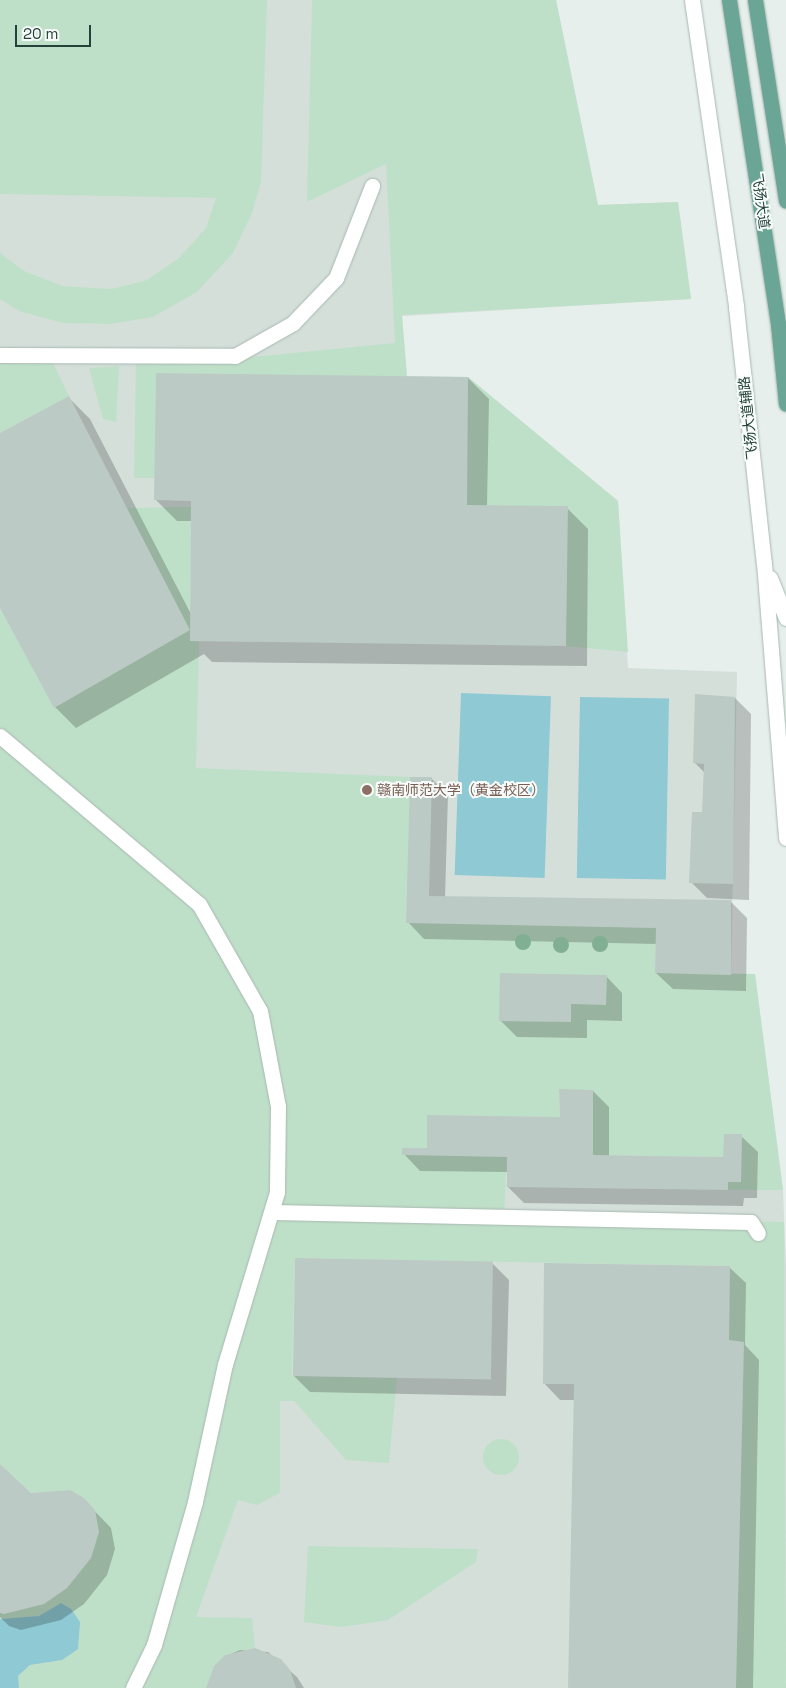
<!DOCTYPE html>
<meta charset="utf-8">
<style>
body{margin:0}
#map{position:relative;width:786px;height:1688px;overflow:hidden;background:#e6efeb;font-family:"Space Grotesk","Noto Sans SC",sans-serif}
div>[style]{position:absolute}
[style*='--x']{left:calc(var(--x)*1px);top:calc(var(--y)*1px);width:calc(var(--w)*1px);rotate:calc(var(--a)*1deg)}
.built>*{inset:0;background:#d4dfda}
.green>*{inset:0;background:#bfe0c8}
.round{border-radius:50%}
.water>*{inset:0;background:#8ec9d4;transform-origin:0 0}
.shadow>*{inset:0;background:#0003}
.building>*{inset:0;background:#bbcac4;transform-origin:0 0}
.roads{filter:drop-shadow(0 0 1px #a8b8b2) drop-shadow(0 0 1px #a8b8b2)}
.street>*{height:15px;margin:-7.5px;padding:0 7.5px;transform-origin:7.5px;border-radius:7.5px;background:#fff}
.secondary>*{height:15px;margin:-7.5px;padding:0 7.5px;transform-origin:7.5px;border-radius:7.5px;background:#fff}
.primary>*{height:15px;margin:-7.5px;padding:0 7.5px;transform-origin:7.5px;border-radius:7.5px;background:#6aa596}
.trees>*{width:16px;height:16px;margin:-8px;border-radius:50%;background:#80af93}
.dots>*{width:14px;height:14px;translate:-50% -50%;box-sizing:border-box;border:2px solid #f7fbf9;border-radius:50%}
span{translate:-50% -50%;white-space:nowrap;text-align:center;line-height:1.15;-webkit-text-stroke:4px #f7fbf9;paint-order:stroke}
.street-label{font-size:14px;color:#24423a}
.education-label{font-size:14px;color:#785e54}
.left{translate:0 -50%;text-align:left}
.scale{position:absolute;left:15px;top:25px;width:76px;height:22px;box-sizing:border-box;border:2px solid #24423a;border-top:0;padding-left:6px;font-size:15px;line-height:18px;white-space:nowrap;color:#24423a;-webkit-text-stroke:4px #f7fbf9;paint-order:stroke}
</style>
<div id="map">
<div class="built">
<div style="clip-path:polygon(0 0,556px 0,598px 205px,678px 202px,691px 299px,402px 316px,407px 376px,468px 377px,618px 501px,628px 668px,737px 672px,731px 975px,755px 974px,783px 1190px,786px 1266px,786px 1688px,0 1688px)"></div>
</div>
<div class="green">
<div style="clip-path:polygon(0 0,267px 0,261px 182px,252px 213px,233px 253px,197px 292px,153px 317px,111px 324px,63px 323px,19px 311px,0 299px,0 253px,24px 271px,63px 286px,111px 289px,147px 280px,179px 258px,206px 228px,216px 198px,0 194px)"></div>
<div style="clip-path:polygon(312px 0,556px 0,598px 205px,678px 202px,691px 299px,402px 315px,407px 377px,157px 373px,155px 478px,134px 478px,136px 355px,251px 357px,395px 343px,386px 164px,307px 202px)"></div>
<div style="clip-path:polygon(0 355px,49px 355px,69px 396px,0 433px)"></div>
<div style="clip-path:polygon(119px 366px,116px 422px,103px 419px,89px 368px)"></div>
<div style="clip-path:polygon(468px 377px,618px 501px,628px 652px,566px 646px,567px 507px,467px 505px)"></div>
<div style="clip-path:polygon(191px 507px,190px 641px,199px 642px,196px 768px,410px 777px,407px 923px,656px 928px,655px 973px,755px 974px,783px 1190px,728px 1190px,728px 1182px,741px 1182px,742px 1134px,724px 1134px,723px 1157px,593px 1155px,593px 1090px,559px 1090px,560px 1117px,428px 1115px,427px 1148px,402px 1148px,507px 1157px,504px 1216px,784px 1222px,786px 1688px,736px 1688px,744px 1342px,729px 1340px,730px 1266px,295px 1258px,292px 1376px,397px 1378px,389px 1463px,346px 1460px,294px 1401px,280px 1401px,280px 1493px,257px 1505px,238px 1500px,196px 1617px,252px 1618px,255px 1648px,225px 1655px,214px 1666px,206px 1688px,19px 1688px,18px 1676px,30px 1665px,62px 1660px,61px 1603px,39px 1616px,0 1619px,0 1613px,44px 1604px,67px 1588px,91px 1558px,99px 1532px,95px 1510px,70px 1490px,31px 1493px,0 1464px,0 608px,54px 707px,127px 508px)"></div>
<div class="round" style="left:483px;top:1439px;width:36px;height:36px"></div>
<div style="clip-path:polygon(308px 1546px,478px 1549px,476px 1562px,388px 1620px,341px 1627px,304px 1622px)"></div>
</div>
<div class="water">
<div style="left:461px;top:693px;width:90px;height:182px;rotate:2deg"></div>
<div style="left:580px;top:697px;width:89px;height:181px;rotate:1deg"></div>
<div style="clip-path:polygon(61px 1603px,71px 1609px,80px 1622px,78px 1649px,62px 1660px,30px 1665px,18px 1676px,19px 1688px,0 1688px,0 1619px,39px 1616px)"></div>
</div>
<div class="shadow">
<div style="clip-path:polygon(468px 378px,489px 399px,487px 506px,567px 508px,588px 529px,587px 666px,212px 662px,204px 654px,76px 728px,55px 707px,0 605px,0 435px,69px 398px,90px 419px,192px 616px,193px 521px,177px 521px,156px 500px)"></div>
<div style="clip-path:polygon(735px 698px,751px 714px,749px 900px,707px 898px,691px 882px,704px 814px,705px 773px,694px 762px)"></div>
<div style="clip-path:polygon(431px 778px,448px 795px,445px 898px,731px 902px,747px 918px,746px 991px,673px 989px,656px 973px,657px 944px,424px 939px,408px 922px)"></div>
<div style="clip-path:polygon(606px 976px,622px 993px,622px 1021px,587px 1020px,587px 1038px,517px 1037px,500px 1020px)"></div>
<div style="clip-path:polygon(593px 1091px,609px 1107px,609px 1156px,724px 1158px,741px 1136px,758px 1152px,757px 1198px,744px 1198px,743px 1206px,524px 1203px,508px 1187px,508px 1172px,420px 1171px,404px 1154px,562px 1118px)"></div>
<div style="clip-path:polygon(493px 1264px,509px 1280px,506px 1396px,310px 1392px,293px 1375px)"></div>
<div style="clip-path:polygon(729px 1267px,746px 1283px,745px 1345px,759px 1360px,753px 1688px,569px 1688px,575px 1400px,560px 1400px,544px 1383px)"></div>
<div style="clip-path:polygon(0 1466px,30px 1495px,83px 1499px,111px 1528px,115px 1549px,107px 1575px,84px 1604px,61px 1620px,21px 1630px,9px 1626px,0 1617px)"></div>
<div style="clip-path:polygon(240px 1650px,268px 1652px,297px 1677px,304px 1688px,207px 1688px,215px 1667px,226px 1656px)"></div>
</div>
<div class="building">
<div style="clip-path:polygon(156px 373px,468px 377px,467px 505px,568px 506px,566px 646px,190px 641px,191px 501px,154px 500px)"></div>
<div style="clip-path:polygon(69px 396px,190px 630px,54px 708px,0 608px,0 433px)"></div>
<div style="clip-path:polygon(695px 694px,735px 697px,733px 884px,689px 883px,692px 812px,702px 812px,704px 764px,693px 763px)"></div>
<div style="clip-path:polygon(410px 777px,432px 777px,429px 896px,731px 900px,731px 975px,655px 973px,656px 928px,406px 923px)"></div>
<div style="clip-path:polygon(500px 973px,607px 975px,606px 1005px,571px 1004px,571px 1022px,499px 1021px)"></div>
<div style="clip-path:polygon(559px 1089px,593px 1090px,593px 1155px,723px 1157px,724px 1134px,742px 1134px,741px 1182px,728px 1182px,728px 1190px,507px 1187px,507px 1157px,402px 1155px,402px 1148px,427px 1148px,427px 1115px,560px 1117px)"></div>
<div style="left:295px;top:1258px;width:198px;height:118px;rotate:1deg"></div>
<div style="clip-path:polygon(544px 1263px,730px 1266px,729px 1340px,744px 1342px,736px 1688px,568px 1688px,574px 1384px,543px 1384px)"></div>
<div style="clip-path:polygon(0 1464px,31px 1493px,70px 1490px,84px 1498px,95px 1510px,99px 1532px,91px 1558px,67px 1588px,44px 1604px,4px 1614px,0 1613px)"></div>
<div style="clip-path:polygon(255px 1648px,281px 1659px,290px 1670px,296px 1688px,206px 1688px,214px 1666px,225px 1655px)"></div>
</div>
<div class="roads">
<div class="street">
<div style="--x:0;--y:355;--w:235;--a:0.2"></div>
<div style="--x:235;--y:356;--w:67;--a:-29.6"></div>
<div style="--x:293;--y:323;--w:62;--a:-46.3"></div>
<div style="--x:336;--y:278;--w:99;--a:-68.6"></div>
<div style="--x:0;--y:736;--w:260;--a:40.2"></div>
<div style="--x:199;--y:904;--w:123;--a:60.3"></div>
<div style="--x:260;--y:1011;--w:97;--a:79.3"></div>
<div style="--x:278;--y:1106;--w:86;--a:90.7"></div>
<div style="--x:277;--y:1192;--w:180;--a:106.8"></div>
<div style="--x:225;--y:1364;--w:141;--a:102.3"></div>
<div style="--x:195;--y:1502;--w:149;--a:106"></div>
<div style="--x:154;--y:1645;--w:48;--a:116"></div>
<div style="--x:272;--y:1212;--w:479;--a:1.2"></div>
<div style="--x:751;--y:1222;--w:13;--a:58"></div>
</div>
<div class="secondary">
<div style="--x:692;--y:0;--w:310;--a:81.8"></div>
<div style="--x:736;--y:307;--w:258;--a:83.8"></div>
<div style="--x:764;--y:563;--w:276;--a:85.4"></div>
<div style="--x:770;--y:578;--w:43;--a:68.2"></div>
</div>
<div class="primary">
<div style="--x:729;--y:0;--w:328;--a:81.4"></div>
<div style="--x:778;--y:324;--w:80;--a:84.3"></div>
<div style="--x:755;--y:0;--w:203;--a:81.2"></div>
</div>
</div>
<div class="trees">
<div style="left:523px;top:942px"></div>
<div style="left:600px;top:944px"></div>
<div style="left:561px;top:945px"></div>
</div>
<div class="dots">
<div style="left:367px;top:790px;background:#8d6e63"></div>
</div>
<div class="street-label">
<span style="left:761px;top:201px;rotate:82deg">飞扬大道</span>
<span style="left:748px;top:418px;rotate:-96deg">飞扬大道辅路</span>
</div>
<div class="education-label">
<span class="left" style="left:377px;top:790px">赣南师范大学（黄金校区）</span>
</div>
<div class="scale">20 m</div>
</div>
